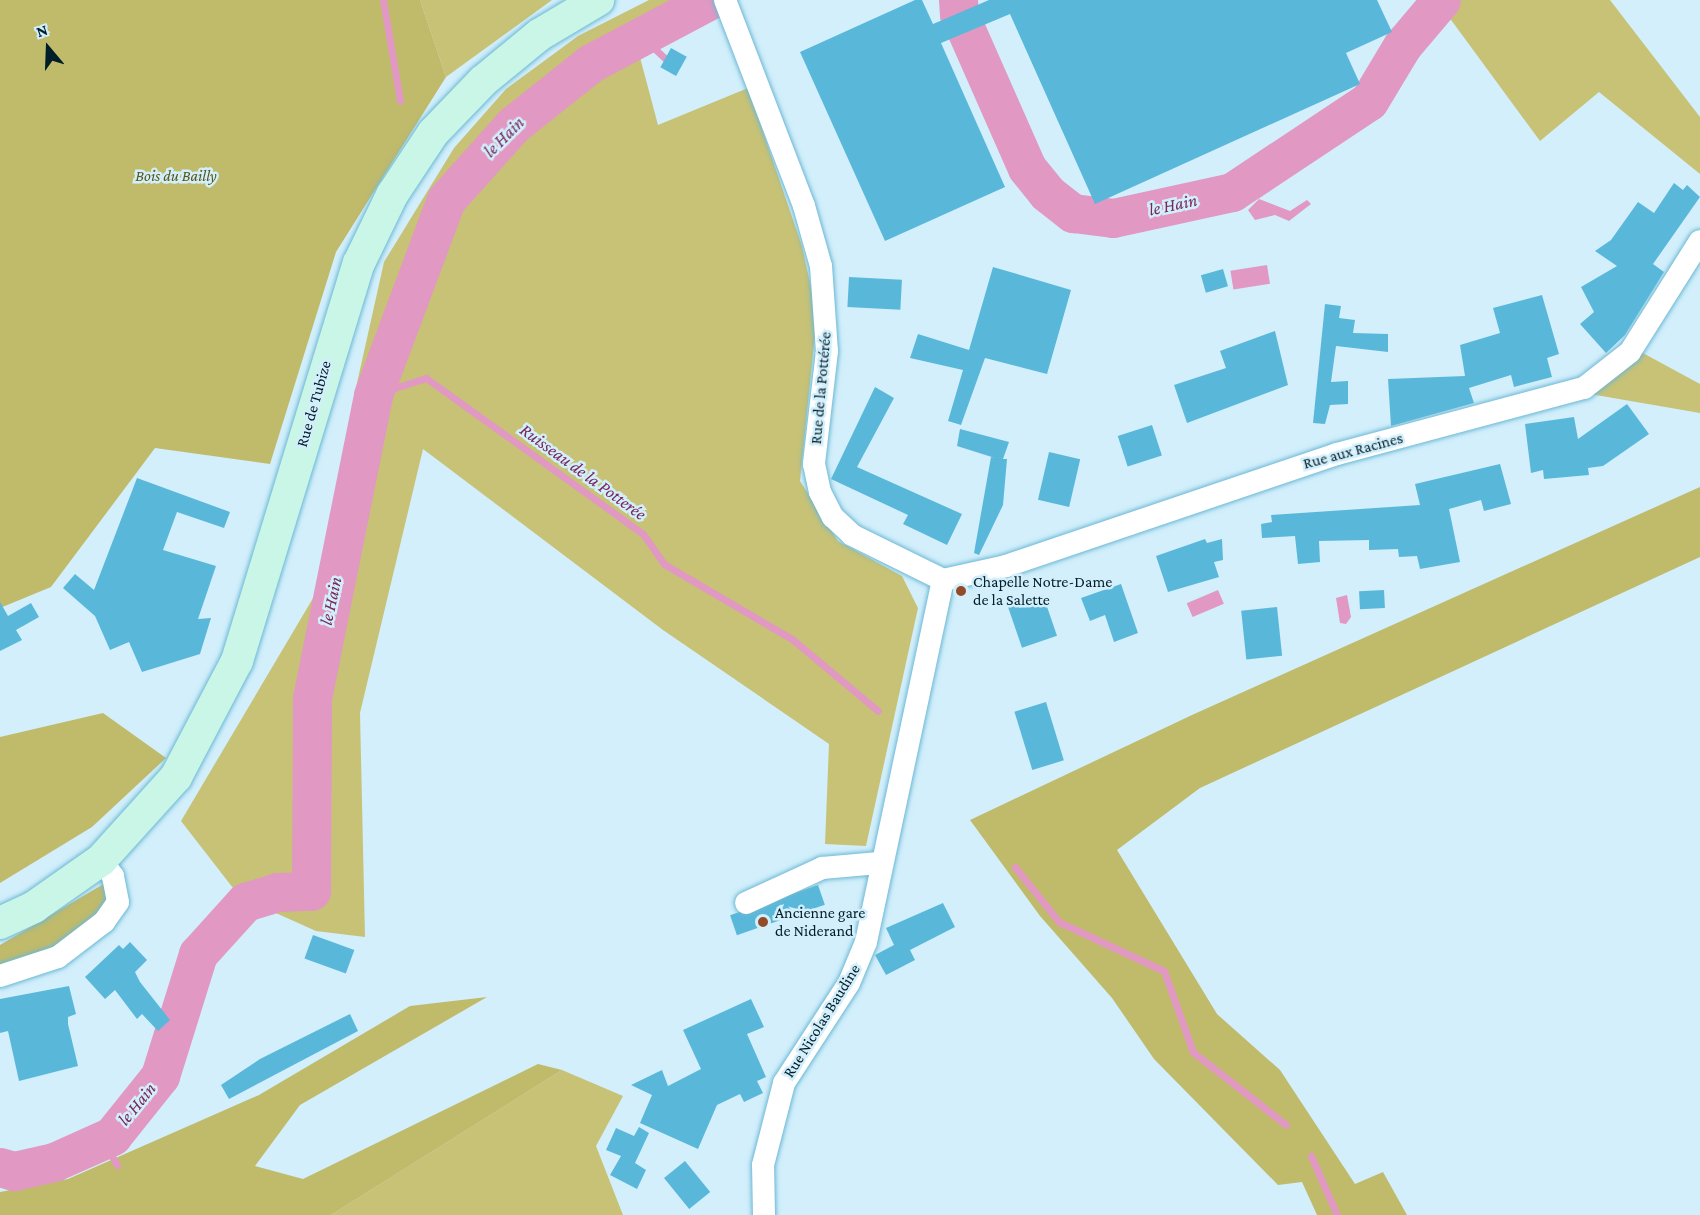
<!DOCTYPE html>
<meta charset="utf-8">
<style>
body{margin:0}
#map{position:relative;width:1700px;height:1215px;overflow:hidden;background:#d2effb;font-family:"Crimson Pro",serif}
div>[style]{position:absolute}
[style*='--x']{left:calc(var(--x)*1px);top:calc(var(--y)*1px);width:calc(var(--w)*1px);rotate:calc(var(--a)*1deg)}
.green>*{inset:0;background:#c7c276}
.forest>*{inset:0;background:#c0ba6b}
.water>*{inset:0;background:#e198c2;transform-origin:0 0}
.stream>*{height:7px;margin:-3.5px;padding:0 3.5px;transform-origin:3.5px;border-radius:3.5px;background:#e198c2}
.river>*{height:39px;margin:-19.5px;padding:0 19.5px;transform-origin:19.5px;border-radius:19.5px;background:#e198c2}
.building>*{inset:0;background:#59b8da;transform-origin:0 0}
.roads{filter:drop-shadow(0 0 2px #6cb8d5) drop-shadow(0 0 2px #6cb8d5)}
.minor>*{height:22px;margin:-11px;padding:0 11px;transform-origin:11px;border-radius:11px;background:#fff}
.secondary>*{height:32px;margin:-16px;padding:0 16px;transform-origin:16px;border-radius:16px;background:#c9f6e6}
.dots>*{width:16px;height:16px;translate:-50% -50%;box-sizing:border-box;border:3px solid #d2effb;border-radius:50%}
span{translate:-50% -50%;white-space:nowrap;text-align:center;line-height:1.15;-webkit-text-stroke:5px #d2effb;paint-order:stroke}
.park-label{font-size:16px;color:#595519;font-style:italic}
.street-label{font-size:16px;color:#001e29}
.poi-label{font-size:16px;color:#001e29}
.left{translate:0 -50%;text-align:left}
.water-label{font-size:18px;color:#7a255b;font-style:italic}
.north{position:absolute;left:18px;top:18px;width:60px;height:60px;-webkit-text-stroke:4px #d2effb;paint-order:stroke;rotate:341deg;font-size:16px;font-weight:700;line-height:24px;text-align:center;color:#001e29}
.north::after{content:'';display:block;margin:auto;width:21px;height:27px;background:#001e29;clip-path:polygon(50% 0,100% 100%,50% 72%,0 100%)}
</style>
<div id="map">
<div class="green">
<div style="clip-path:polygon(420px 0,552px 0,446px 77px)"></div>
<div style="clip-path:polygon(649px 0,699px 0,633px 31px,658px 125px,748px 88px,802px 246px,817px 315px,800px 481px,838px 541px,902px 576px,918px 608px,866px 846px,825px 844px,829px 744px,663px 630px,423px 449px,360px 713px,365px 937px,316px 931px,240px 897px,181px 821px,322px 583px,355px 392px,384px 262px,454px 148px,506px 89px,578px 36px)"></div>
<div style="clip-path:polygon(1458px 0,1610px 0,1700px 117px,1700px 174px,1599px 92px,1540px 141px,1446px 13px)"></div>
<div style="clip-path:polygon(1641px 352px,1700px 384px,1700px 413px,1590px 394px)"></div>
<div style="clip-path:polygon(562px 1070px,623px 1096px,596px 1146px,623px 1215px,331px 1215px)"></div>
</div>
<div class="forest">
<div style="clip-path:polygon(0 0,420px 0,446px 77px,336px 252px,270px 464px,155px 448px,51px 587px,0 608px)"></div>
<div style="clip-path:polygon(1700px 487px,1700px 557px,1200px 788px,1117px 850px,1217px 1014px,1280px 1070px,1355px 1184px,1383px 1172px,1407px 1215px,1317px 1215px,1302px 1182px,1278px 1185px,1154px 1059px,1112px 998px,1040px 916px,970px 820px,1192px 715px)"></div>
<div style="clip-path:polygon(103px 713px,166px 758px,92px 827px,0 883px,0 737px)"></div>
<div style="clip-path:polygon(107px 882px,112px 894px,91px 923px,54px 949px,0 965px,0 945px)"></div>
<div style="clip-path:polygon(487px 997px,300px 1105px,255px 1166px,303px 1179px,538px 1064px,562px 1070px,331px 1215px,0 1215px,0 1192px,68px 1179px,259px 1095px,410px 1006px)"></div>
</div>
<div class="water">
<div style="clip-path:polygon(1259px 199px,1290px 211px,1307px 200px,1311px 204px,1289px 221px,1275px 215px,1255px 220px,1248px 210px)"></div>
<div style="left:1267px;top:265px;width:19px;height:37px;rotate:81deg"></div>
<div style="left:1218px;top:590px;width:15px;height:34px;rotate:67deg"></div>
<div style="clip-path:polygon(1347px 595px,1351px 617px,1346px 624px,1340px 623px,1336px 598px)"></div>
</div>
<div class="stream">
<div style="--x:383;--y:0;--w:102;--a:80.4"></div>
<div style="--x:641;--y:36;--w:33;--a:43"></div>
<div style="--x:373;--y:395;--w:56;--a:-17.8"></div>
<div style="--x:426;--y:378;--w:267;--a:35.7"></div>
<div style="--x:643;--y:534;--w:37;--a:55"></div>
<div style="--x:664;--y:564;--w:148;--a:30.4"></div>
<div style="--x:792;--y:639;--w:112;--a:39.9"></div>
<div style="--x:1015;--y:867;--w:70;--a:51.3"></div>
<div style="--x:1059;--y:922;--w:116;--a:25"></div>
<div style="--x:1164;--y:971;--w:86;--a:70.3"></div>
<div style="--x:1193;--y:1052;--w:118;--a:38.1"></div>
<div style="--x:103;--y:1140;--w:29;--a:61"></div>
<div style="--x:1311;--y:1156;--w:64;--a:66.2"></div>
</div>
<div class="river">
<div style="--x:958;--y:0;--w:14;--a:86"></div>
<div style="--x:959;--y:14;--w:168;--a:66.2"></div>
<div style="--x:1027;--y:168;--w:32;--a:51"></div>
<div style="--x:1047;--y:193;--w:33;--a:38"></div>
<div style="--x:1073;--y:213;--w:40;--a:7.1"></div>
<div style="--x:1113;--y:218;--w:122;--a:-12.3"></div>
<div style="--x:1232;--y:192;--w:164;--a:-33.6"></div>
<div style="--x:1369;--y:101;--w:64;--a:-59"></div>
<div style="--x:1402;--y:46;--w:60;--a:-49.7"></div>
<div style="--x:0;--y:1167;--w:15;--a:16"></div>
<div style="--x:14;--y:1171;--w:41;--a:-12.7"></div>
<div style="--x:54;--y:1162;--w:64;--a:-24.1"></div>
<div style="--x:112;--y:1136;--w:77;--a:-51.3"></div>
<div style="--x:160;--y:1076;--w:128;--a:-72.7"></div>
<div style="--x:198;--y:954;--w:70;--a:-47.9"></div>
<div style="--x:245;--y:902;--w:34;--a:-17"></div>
<div style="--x:277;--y:892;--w:34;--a:-2"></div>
<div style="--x:311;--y:891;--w:193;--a:-89.7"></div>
<div style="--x:312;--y:698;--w:309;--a:-78.6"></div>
<div style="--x:373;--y:395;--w:208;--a:-69.5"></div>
<div style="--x:446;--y:200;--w:101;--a:-48.2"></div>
<div style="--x:513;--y:125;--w:100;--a:-38.5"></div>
<div style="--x:591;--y:63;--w:135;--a:-27.9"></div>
</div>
<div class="building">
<div style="clip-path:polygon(915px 0,922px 0,933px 24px,989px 0,1377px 0,1392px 32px,1346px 53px,1360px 84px,1095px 204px,1010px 14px,941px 43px,1005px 187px,885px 241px,800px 52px)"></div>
<div style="left:671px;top:48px;width:18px;height:22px;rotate:29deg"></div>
<div style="clip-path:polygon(1674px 183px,1683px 190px,1687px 185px,1700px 197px,1653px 264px,1664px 272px,1625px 335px,1606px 353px,1580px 324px,1594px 312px,1581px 287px,1617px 266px,1595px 251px,1611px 240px,1638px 202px,1654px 213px)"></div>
<div style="clip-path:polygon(993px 267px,1071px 290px,1047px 374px,985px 358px,961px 425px,948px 421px,963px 370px,910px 358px,918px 334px,969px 350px)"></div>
<div style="left:1223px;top:269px;width:18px;height:23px;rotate:74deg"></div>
<div style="left:849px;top:277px;width:53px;height:30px;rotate:3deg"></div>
<div style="clip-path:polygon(1542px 295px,1559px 354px,1547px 358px,1552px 377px,1514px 387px,1511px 375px,1469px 388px,1474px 403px,1391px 426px,1388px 379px,1465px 376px,1460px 345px,1500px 333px,1493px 308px)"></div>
<div style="clip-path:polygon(1325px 304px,1341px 306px,1339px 318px,1355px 320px,1353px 333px,1388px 334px,1388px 352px,1336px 346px,1331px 382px,1348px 381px,1348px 404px,1330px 405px,1325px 424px,1313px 423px)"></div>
<div style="clip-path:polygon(1275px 331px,1288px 385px,1187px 423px,1174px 385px,1226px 368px,1220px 351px)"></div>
<div style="clip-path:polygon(875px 387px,894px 398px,857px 467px,962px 514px,947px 545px,903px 524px,908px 515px,831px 479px)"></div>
<div style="clip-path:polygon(1627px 404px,1649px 434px,1603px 466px,1588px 468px,1589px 475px,1544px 479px,1543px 470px,1531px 473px,1525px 424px,1574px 417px,1578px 439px)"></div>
<div style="left:1152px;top:425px;width:32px;height:36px;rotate:72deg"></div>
<div style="clip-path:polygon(960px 429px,1009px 442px,1003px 459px,1007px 459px,1003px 505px,979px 555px,974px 553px,991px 457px,995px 458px,957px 446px)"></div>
<div style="left:1049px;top:452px;width:32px;height:49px;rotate:13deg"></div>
<div style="clip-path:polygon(1500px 464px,1511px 504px,1484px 511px,1481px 500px,1449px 509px,1460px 562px,1420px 569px,1417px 556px,1399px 557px,1398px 549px,1369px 550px,1369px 540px,1319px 541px,1320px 562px,1298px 564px,1295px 536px,1262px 538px,1261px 524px,1272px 522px,1271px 515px,1420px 505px,1415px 484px)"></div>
<div style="clip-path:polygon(137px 478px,230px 512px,224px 528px,177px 512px,163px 550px,216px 566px,198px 619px,211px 618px,200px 654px,142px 672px,129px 642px,110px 650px,95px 616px,63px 588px,75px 574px,94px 590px)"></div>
<div style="clip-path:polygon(1205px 539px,1207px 543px,1222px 539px,1223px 560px,1214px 562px,1219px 577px,1168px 592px,1156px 556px)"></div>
<div style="clip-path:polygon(1121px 584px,1138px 633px,1114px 642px,1105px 615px,1090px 621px,1081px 598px)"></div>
<div style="left:1384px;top:590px;width:18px;height:25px;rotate:87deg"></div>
<div style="left:1043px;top:595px;width:43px;height:37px;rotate:71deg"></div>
<div style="clip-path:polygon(0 602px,8px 616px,31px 603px,39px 617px,16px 630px,22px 640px,0 651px)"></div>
<div style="left:1277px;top:607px;width:49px;height:36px;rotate:84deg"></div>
<div style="left:1046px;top:702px;width:61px;height:33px;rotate:73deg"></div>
<div style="left:818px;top:885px;width:21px;height:93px;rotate:71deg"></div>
<div style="clip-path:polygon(943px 903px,955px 927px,910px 950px,915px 960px,886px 975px,875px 955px,894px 945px,886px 928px)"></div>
<div style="left:313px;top:935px;width:44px;height:25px;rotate:20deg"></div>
<div style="clip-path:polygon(130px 942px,147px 960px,135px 972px,140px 982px,170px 1020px,158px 1031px,142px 1014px,137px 1019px,115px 990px,105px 999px,85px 977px,119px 945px,123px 949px)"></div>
<div style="clip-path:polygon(69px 986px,76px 1014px,68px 1017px,68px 1024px,78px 1066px,19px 1081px,8px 1031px,0 1033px,0 999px)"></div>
<div style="clip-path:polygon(751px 999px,764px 1027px,747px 1034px,766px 1077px,757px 1081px,763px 1093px,744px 1102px,740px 1094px,717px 1105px,698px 1149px,640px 1123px,652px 1095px,631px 1085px,662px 1070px,668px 1086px,701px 1069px,683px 1030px)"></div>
<div style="clip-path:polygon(350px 1014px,358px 1031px,229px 1099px,221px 1085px,260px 1059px)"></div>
<div style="clip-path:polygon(639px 1127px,649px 1133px,635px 1163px,646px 1170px,637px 1189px,610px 1175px,621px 1156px,606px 1150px,616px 1128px,634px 1136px)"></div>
<div style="left:685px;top:1161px;width:40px;height:27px;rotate:51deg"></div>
</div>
<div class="roads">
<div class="minor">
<div style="--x:725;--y:0;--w:221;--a:69"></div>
<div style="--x:804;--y:206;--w:62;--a:74.2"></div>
<div style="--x:821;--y:266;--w:85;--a:86"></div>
<div style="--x:827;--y:351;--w:114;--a:96.6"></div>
<div style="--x:814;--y:464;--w:29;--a:78"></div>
<div style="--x:820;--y:492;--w:28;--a:63"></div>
<div style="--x:833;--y:517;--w:26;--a:43"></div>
<div style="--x:852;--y:535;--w:102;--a:26.3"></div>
<div style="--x:943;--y:580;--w:65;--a:-12.5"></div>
<div style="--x:1006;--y:566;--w:349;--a:-18.7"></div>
<div style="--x:1337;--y:454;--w:256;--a:-15"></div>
<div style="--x:1584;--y:388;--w:58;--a:-38"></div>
<div style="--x:1630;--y:352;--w:131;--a:-57.8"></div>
<div style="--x:746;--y:903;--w:84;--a:-24.7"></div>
<div style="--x:822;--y:868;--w:57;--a:-5"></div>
<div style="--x:0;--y:976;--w:61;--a:-18.1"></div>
<div style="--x:58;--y:957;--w:58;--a:-37.3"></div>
<div style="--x:104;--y:922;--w:24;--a:-55"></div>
<div style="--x:118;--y:902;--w:26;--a:-101"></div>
<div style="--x:113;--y:876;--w:20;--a:-127"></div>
<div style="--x:764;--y:1215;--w:50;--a:-91.1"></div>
<div style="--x:763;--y:1165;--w:85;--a:-75.6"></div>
<div style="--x:784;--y:1083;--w:119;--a:-57"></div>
<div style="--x:849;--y:983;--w:44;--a:-67.5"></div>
<div style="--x:866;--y:942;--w:370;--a:-78"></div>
</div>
<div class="secondary">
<div style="--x:0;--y:923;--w:38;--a:-25"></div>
<div style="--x:34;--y:907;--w:82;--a:-35"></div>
<div style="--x:101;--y:860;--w:112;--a:-47.9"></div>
<div style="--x:176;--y:777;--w:131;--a:-62.3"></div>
<div style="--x:237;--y:661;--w:416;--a:-73"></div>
<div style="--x:359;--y:263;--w:76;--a:-64.1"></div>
<div style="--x:392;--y:195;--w:74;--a:-56.5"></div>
<div style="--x:433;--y:133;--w:72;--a:-46.1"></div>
<div style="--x:483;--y:81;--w:72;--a:-39.4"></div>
<div style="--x:539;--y:35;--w:69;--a:-30.7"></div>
</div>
</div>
<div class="dots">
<div style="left:961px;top:591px;background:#924b28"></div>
<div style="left:763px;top:922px;background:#924b28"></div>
</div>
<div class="park-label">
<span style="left:176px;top:176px">Bois du Bailly</span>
</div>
<div class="street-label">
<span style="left:821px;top:388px;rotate:-85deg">Rue de la Pottérée</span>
<span style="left:314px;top:404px;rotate:-74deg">Rue de Tubize</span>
<span style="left:1353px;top:451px;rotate:-15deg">Rue aux Racines</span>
<span style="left:822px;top:1021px;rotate:-58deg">Rue Nicolas Baudine</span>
</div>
<div class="poi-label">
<span class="left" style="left:973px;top:591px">Chapelle Notre-Dame<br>de la Salette</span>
<span class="left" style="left:775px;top:922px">Ancienne gare<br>de Niderand</span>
</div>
<div class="water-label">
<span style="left:504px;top:137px;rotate:-45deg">le Hain</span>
<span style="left:1173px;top:205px;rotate:-12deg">le Hain</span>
<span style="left:583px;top:472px;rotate:36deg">Ruisseau de la Potterée</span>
<span style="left:331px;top:601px;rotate:-78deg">le Hain</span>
<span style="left:137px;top:1104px;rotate:-51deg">le Hain</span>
</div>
<div class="north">N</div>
</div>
